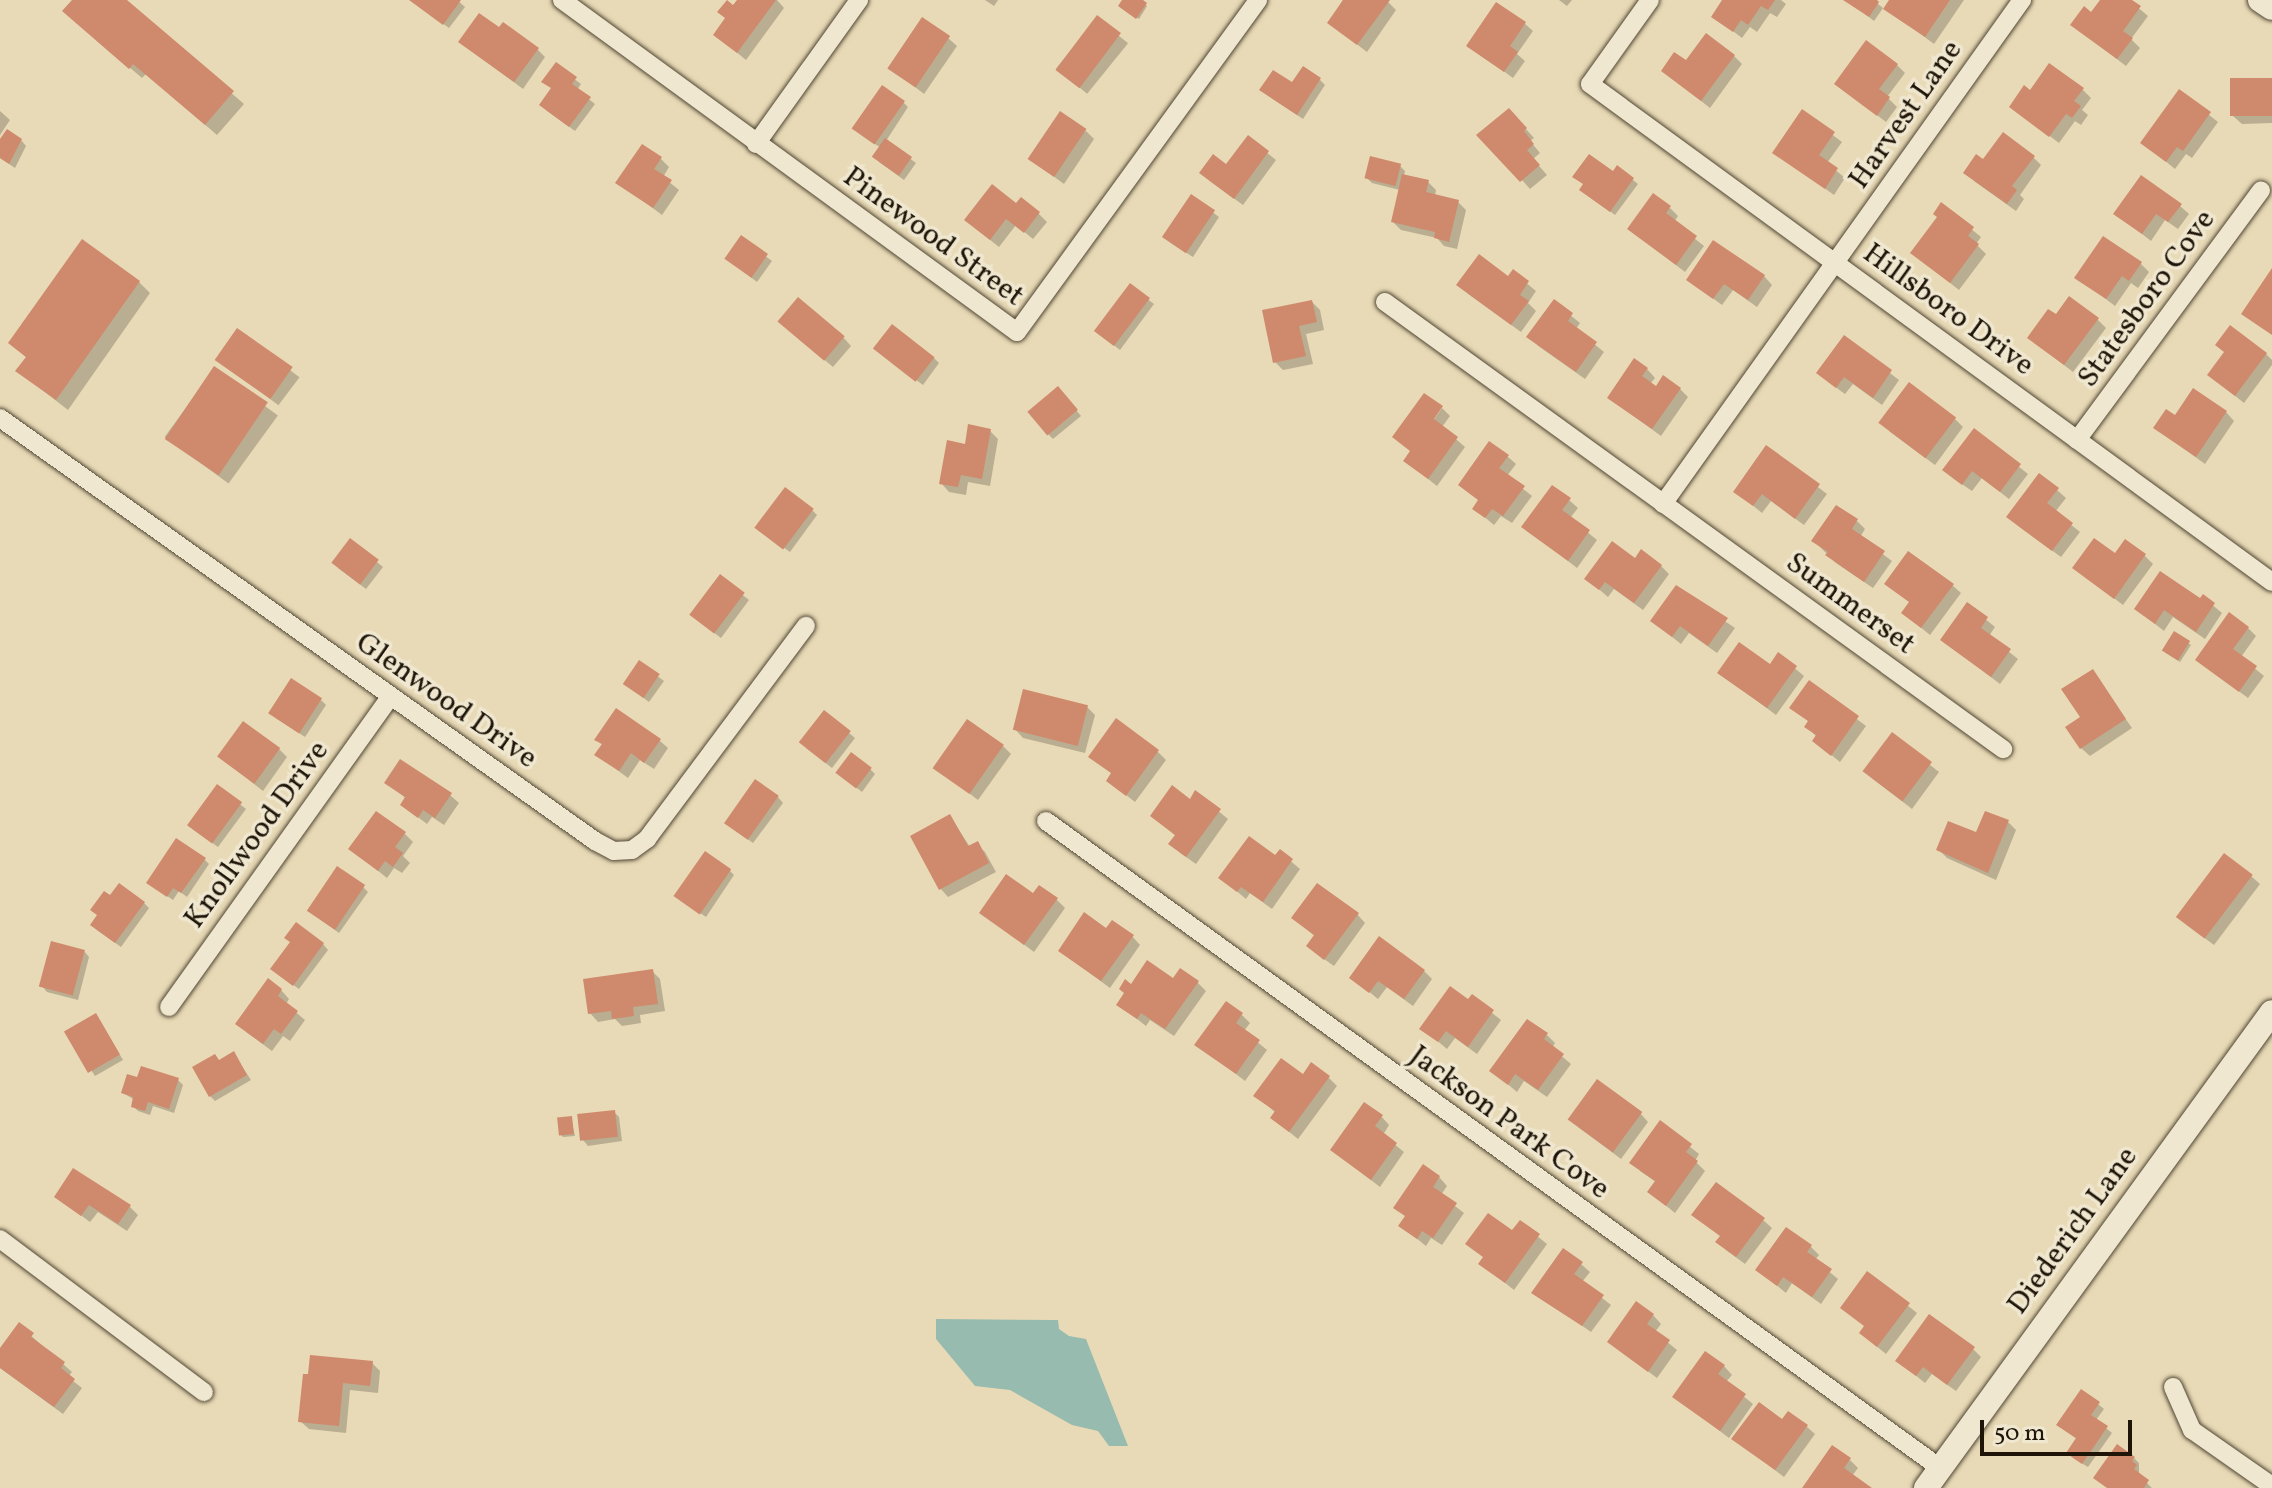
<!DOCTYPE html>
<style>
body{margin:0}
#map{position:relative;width:2272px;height:1488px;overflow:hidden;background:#e8dab6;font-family:Vollkorn,serif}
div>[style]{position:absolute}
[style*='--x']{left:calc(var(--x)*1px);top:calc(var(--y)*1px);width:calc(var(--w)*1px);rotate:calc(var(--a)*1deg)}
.water>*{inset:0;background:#97bbaf}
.shadow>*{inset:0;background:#0003;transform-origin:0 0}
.building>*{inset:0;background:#cf896c;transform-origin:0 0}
.roads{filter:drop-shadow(0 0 2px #504634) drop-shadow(0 0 2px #504634)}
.minor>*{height:18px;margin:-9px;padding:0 9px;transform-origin:9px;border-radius:9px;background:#f0e7d0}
.tertiary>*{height:24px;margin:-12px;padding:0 12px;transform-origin:12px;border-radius:12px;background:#f0e7d0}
span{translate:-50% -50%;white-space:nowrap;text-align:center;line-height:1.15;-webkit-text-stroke:7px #f0e7d0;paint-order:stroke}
.street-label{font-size:30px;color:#1e1408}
.scale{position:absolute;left:1980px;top:1420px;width:152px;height:36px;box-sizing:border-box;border:4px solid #1e1408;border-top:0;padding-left:10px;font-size:24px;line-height:28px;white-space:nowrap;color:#1e1408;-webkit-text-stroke:6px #f0e7d0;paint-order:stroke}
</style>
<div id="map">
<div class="water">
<div style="clip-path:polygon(936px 1319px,1058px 1320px,1059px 1329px,1069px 1336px,1086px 1339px,1128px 1446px,1109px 1446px,1098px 1431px,1072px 1425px,1010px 1390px,975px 1386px,936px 1339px)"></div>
</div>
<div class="shadow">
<div style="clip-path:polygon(74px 0,124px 0,244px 104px,217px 135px,146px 74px,142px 78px,76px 22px)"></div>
<div style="clip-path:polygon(411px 0,457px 0,465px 7px,449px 28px)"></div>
<div style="clip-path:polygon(739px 0,777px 0,784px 8px,746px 60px,715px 35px)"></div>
<div style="clip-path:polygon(985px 0,998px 0,994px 6px)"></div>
<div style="clip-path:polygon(1125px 0,1139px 0,1147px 6px,1139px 19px,1122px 8px)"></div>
<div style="clip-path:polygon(1343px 0,1386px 0,1396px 10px,1367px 52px,1329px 23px)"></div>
<div style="clip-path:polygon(1559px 0,1572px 0,1567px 6px)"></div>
<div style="clip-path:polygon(1724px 0,1781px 0,1786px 4px,1777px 17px,1770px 13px,1757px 32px,1750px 27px,1742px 38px,1713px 16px)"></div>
<div style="clip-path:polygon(1847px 0,1873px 0,1883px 8px,1874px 21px)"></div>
<div style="clip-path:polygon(1892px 0,1964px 0,1934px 44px,1886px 8px)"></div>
<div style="clip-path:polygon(2102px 0,2129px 0,2148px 16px,2131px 39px,2140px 48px,2126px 66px,2072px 25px,2092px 15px)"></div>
<div style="left:1097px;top:18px;width:40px;height:65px;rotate:39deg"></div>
<div style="clip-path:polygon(1524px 23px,1533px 31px,1517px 54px,1525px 61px,1513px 78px,1469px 46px)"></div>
<div style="clip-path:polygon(948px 38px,957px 46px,924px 94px,889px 67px)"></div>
<div style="clip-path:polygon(461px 42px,537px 49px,545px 57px,523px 89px)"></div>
<div style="clip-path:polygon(1734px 56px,1742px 64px,1710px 108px,1663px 71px,1686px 63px)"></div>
<div style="clip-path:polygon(556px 65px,581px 84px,577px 90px,595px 104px,575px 131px,546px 110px)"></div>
<div style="clip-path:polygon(1897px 65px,1905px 73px,1887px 97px,1897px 107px,1886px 122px,1836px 84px)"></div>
<div style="clip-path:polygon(1320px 80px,1325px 85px,1303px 119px,1267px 95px)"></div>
<div style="clip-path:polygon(2272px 80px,2272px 123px,2242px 124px,2233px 116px)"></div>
<div style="clip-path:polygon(2082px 89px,2091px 98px,2082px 110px,2088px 115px,2081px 125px,2075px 121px,2059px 143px,2011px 107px,2031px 93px)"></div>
<div style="clip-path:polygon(2180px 92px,2218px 122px,2192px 158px,2186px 154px,2175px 169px,2143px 143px)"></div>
<div style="clip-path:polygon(903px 102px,908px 107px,886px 141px,916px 163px,904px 180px,879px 162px,881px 148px,860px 134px)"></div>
<div style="clip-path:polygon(0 111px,10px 120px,0 135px)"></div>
<div style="clip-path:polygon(1802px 112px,1842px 142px,1827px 163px,1845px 178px,1834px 195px,1774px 152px)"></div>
<div style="clip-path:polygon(1517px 119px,1534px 138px,1530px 141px,1540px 153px,1533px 159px,1547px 175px,1530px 189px,1500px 155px)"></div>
<div style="clip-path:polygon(1086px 131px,1094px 139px,1064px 184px,1030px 159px)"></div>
<div style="clip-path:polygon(1248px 138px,1276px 160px,1243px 205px,1210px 181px,1227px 167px)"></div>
<div style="clip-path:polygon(21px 140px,26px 146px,15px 168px,0 158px,0 142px)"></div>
<div style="clip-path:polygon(2033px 157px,2041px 165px,2020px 195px,2024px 199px,2016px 211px,1974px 181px,1983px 162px)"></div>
<div style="clip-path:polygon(661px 159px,669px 167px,663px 177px,679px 190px,662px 215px,618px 182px)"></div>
<div style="clip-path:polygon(1400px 166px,1405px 171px,1404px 176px,1428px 182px,1436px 190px,1435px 196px,1458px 202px,1466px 210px,1457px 249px,1444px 246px,1437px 238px,1401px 230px,1393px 222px,1400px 190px,1372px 183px,1367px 178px)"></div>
<div style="clip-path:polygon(1618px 168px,1638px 184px,1615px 215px,1587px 194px,1585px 185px,1613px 174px)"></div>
<div style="clip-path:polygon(1192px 197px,1219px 217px,1193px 257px,1171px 243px)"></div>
<div style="clip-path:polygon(1942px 205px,1981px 237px,1976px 244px,1986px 254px,1959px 290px,1912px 253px,1939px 217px)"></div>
<div style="clip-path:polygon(1017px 206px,1038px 213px,1047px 222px,1033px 239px,1016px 225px,999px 247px,975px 228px)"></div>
<div style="clip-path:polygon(2180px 206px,2189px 214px,2178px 229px,2165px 220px,2151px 241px,2115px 213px)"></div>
<div style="clip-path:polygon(1670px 208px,1678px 216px,1674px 222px,1704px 246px,1685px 272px,1629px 229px)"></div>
<div style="clip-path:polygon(742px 238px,772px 261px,757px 282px,732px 263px)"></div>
<div style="clip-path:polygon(2141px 264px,2149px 272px,2138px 288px,2131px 283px,2115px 306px,2077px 277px)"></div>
<div style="clip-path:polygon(1513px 272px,1536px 291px,1528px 303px,1536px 311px,1521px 332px,1467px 293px,1508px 278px)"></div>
<div style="clip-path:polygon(1764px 276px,1772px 285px,1757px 307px,1733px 290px,1722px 305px,1688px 280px)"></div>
<div style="clip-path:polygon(139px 282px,150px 293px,68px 410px,18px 371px,27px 358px,10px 343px)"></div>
<div style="clip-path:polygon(1130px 286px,1154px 304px,1120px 350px,1102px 336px)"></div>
<div style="clip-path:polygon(1312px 302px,1320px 310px,1324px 330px,1306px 334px,1313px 364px,1283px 370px,1275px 362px)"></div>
<div style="clip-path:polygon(1554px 302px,1580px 323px,1576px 329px,1604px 352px,1585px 379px,1537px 345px)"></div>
<div style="clip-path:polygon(2056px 317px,2097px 319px,2106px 328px,2073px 372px,2029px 338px)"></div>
<div style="clip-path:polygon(788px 329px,843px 337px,851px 346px,833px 367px)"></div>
<div style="left:238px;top:331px;width:77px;height:35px;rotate:37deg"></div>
<div style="clip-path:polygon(1844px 338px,1899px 380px,1882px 405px,1853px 384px,1845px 394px,1827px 381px)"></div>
<div style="clip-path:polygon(2226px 353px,2266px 354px,2272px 360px,2272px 365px,2244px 403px,2209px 375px)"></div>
<div style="clip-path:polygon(881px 354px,934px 358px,939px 363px,923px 385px)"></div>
<div style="left:214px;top:369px;width:79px;height:84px;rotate:36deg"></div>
<div style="clip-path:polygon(1647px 369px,1655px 378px,1650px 384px,1656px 389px,1680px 389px,1688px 397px,1661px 436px,1609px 398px)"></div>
<div style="clip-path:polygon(1063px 394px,1081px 416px,1053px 439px,1048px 434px)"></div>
<div style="clip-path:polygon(1442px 408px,1450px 416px,1442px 427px,1465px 447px,1437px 486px,1405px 461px)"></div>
<div style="clip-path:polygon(2226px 412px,2234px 421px,2205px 464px,2155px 428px,2175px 418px)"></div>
<div style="clip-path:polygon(1955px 419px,1963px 427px,1935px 465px,1889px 431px)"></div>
<div style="clip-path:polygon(990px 431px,998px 439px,990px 486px,968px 482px,966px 495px,949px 492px,941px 483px)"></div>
<div style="clip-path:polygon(1974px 431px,2028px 474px,2009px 499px,1982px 478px,1972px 491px,1953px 478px)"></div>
<div style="clip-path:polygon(1767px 448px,1827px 494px,1804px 525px,1771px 501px,1762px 513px,1735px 491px)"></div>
<div style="clip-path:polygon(1507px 456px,1516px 464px,1507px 476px,1532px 496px,1512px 523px,1501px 516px,1494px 525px,1475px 509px,1480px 501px,1460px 485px)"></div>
<div style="clip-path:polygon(2057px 490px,2066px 498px,2055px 512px,2080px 532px,2061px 557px,2017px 525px)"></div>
<div style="clip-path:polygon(1569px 500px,1578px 508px,1570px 518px,1597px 540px,1577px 568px,1524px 527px)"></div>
<div style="clip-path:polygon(812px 510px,817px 515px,790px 552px,763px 533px)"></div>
<div style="clip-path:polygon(1857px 521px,1865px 529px,1860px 537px,1892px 561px,1873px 588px,1836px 563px,1814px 541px)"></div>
<div style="clip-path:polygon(350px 540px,383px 567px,366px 589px,338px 568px)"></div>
<div style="clip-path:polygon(2144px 555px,2153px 564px,2123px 605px,2074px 568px,2115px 556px)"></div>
<div style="clip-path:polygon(1636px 561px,1661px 566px,1669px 574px,1643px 610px,1614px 589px,1608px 597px,1587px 579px)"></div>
<div style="clip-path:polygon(720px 577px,749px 600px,721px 638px,697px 620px)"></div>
<div style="clip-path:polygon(1952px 585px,1961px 593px,1930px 635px,1903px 613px)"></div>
<div style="clip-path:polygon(1676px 588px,1735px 628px,1717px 653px,1689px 633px,1681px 644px,1652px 621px)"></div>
<div style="clip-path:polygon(2203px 597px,2222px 613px,2205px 639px,2173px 617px,2164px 631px,2136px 609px,2200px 601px)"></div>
<div style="clip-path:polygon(1968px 605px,1995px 627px,1989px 636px,2018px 659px,2000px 684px,1942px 640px)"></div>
<div style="clip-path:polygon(2248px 628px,2256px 636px,2241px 657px,2264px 676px,2248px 698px,2197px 660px)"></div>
<div style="clip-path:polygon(2175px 634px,2191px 645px,2180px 662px,2166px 653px)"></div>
<div style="clip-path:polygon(1779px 655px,1804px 676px,1776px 715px,1720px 673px,1771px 666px)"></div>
<div style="clip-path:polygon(640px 663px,664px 681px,649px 702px,630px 688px)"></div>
<div style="clip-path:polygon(2092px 671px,2132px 728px,2090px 756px,2081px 748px,2082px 718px)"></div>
<div style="clip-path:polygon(1809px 683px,1866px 726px,1840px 762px,1814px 741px,1817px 737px,1807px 727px,1810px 722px,1792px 707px)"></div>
<div style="clip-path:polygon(321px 700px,326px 705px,305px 737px,276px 718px)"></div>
<div style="clip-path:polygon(1087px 707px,1095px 715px,1085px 753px,1023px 738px,1015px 729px)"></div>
<div style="clip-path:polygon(825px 713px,855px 738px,832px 768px,806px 748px)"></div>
<div style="clip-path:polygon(1892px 735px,1939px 772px,1912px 809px,1873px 779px)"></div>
<div style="clip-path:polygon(597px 739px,659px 740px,668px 748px,654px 769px,640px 760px,628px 778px,597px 755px,603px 746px)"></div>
<div style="clip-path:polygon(1003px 746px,1011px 754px,978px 800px,936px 768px)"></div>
<div style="clip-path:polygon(279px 749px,287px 757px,263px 791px,219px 757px)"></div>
<div style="clip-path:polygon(1158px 752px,1166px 760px,1135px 802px,1108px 781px,1113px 774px,1091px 756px)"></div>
<div style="clip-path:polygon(870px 769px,875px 774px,862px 792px,843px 777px)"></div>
<div style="clip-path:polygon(387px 783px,450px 795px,459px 803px,444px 825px,432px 817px,427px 824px,402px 805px,407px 799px)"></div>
<div style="clip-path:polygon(217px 786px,246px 809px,218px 847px,194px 830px)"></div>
<div style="clip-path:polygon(1196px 793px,1228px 819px,1196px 864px,1179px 852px,1176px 836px,1152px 816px,1190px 801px)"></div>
<div style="clip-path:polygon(778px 797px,783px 803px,753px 843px,731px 827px)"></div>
<div style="clip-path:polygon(950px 816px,970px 847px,977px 844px,985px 852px,996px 872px,948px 897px,940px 888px)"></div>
<div style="clip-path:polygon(2008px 822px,2016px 830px,1996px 880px,1947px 858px,1939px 850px)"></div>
<div style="clip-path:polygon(405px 834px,413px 842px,403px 856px,410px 863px,402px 873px,394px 868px,387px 878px,351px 849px)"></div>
<div style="clip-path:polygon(1280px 852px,1300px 869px,1272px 909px,1250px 893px,1246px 899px,1221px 878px,1276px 858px)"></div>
<div style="clip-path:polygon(204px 859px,209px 864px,187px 897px,179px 891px,173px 900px,154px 887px)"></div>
<div style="clip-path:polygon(729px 870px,734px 875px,706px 917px,682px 901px)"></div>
<div style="clip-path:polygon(2251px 876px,2260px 884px,2214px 945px,2187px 925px)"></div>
<div style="clip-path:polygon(363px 887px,368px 892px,339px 933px,314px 915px)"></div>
<div style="clip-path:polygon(1033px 896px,1057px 900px,1065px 908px,1034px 952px,981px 912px)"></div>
<div style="clip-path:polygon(144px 903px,149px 908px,121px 947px,97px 930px,99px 916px)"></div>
<div style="clip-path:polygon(1357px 914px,1365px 923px,1334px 966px,1317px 954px,1316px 937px,1293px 918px)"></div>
<div style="clip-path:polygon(1107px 931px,1132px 936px,1140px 945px,1110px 988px,1060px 951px)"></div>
<div style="clip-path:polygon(292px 943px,323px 944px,328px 950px,299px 989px,278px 974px)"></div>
<div style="clip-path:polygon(84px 951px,89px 957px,78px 1000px,47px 992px,42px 986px)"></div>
<div style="clip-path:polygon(652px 971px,660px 979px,665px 1011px,640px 1015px,641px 1023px,622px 1026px,615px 1019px,598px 1022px,590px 1013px)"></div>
<div style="clip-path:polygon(1424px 971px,1432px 979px,1413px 1006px,1387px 987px,1378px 999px,1352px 978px)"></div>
<div style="clip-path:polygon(1174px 981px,1197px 982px,1206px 991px,1174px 1036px,1150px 1020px,1146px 1026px,1119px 1005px,1132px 986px)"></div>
<div style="clip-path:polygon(281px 990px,289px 999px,286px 1004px,305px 1020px,290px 1041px,283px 1036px,272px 1051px,246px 1032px)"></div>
<div style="clip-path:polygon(1472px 997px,1501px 1020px,1477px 1054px,1455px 1038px,1447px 1049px,1422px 1028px)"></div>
<div style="clip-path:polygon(1242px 1015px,1250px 1023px,1244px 1031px,1267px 1050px,1245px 1081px,1197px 1044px)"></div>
<div style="clip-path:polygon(100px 1021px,123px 1060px,95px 1076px,67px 1032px)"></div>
<div style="clip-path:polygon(1547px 1035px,1555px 1043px,1552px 1048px,1571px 1064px,1547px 1097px,1524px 1081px,1517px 1092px,1492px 1071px)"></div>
<div style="clip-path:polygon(234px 1054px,251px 1080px,215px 1101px,210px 1096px,220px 1062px)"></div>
<div style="clip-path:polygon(1303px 1077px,1329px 1078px,1337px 1086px,1298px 1139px,1272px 1118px,1276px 1113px,1256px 1096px)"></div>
<div style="clip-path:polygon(139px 1079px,178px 1080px,183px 1085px,174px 1113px,153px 1106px,150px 1115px,138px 1111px,133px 1106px,135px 1100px,123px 1093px)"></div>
<div style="clip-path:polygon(614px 1112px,619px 1117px,622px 1141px,588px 1146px,583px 1140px)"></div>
<div style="clip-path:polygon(1640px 1113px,1648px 1122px,1621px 1159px,1578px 1127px)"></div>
<div style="clip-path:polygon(1381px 1116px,1389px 1125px,1383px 1135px,1404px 1152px,1380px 1187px,1332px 1150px)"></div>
<div style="clip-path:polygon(571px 1118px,575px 1136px,563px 1137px,561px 1135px)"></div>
<div style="clip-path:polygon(1660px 1123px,1699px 1154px,1695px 1161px,1705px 1171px,1675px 1213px,1649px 1192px,1656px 1182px,1640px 1171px)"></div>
<div style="clip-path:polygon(1439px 1177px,1447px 1186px,1441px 1195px,1464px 1213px,1442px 1245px,1431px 1238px,1426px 1246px,1401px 1226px)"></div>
<div style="clip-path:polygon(56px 1197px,129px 1206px,138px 1215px,127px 1231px,98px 1212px,90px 1222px)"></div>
<div style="clip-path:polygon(1763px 1220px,1772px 1228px,1745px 1264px,1726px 1250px,1721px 1237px)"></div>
<div style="clip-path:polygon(1520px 1222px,1547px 1244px,1514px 1290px,1481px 1264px)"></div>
<div style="clip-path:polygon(1787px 1229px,1811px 1247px,1819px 1255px,1815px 1260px,1838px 1279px,1821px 1304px,1792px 1283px,1786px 1293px,1758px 1270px)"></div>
<div style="clip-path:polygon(1581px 1264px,1590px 1272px,1582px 1282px,1611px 1305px,1591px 1332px,1534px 1292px)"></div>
<div style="clip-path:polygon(1868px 1274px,1917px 1313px,1886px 1354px,1870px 1341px,1866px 1327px)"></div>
<div style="clip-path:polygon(1653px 1315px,1661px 1324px,1655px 1332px,1677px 1350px,1657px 1378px,1609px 1342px)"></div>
<div style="clip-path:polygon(19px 1325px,72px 1372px,68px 1377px,82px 1388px,63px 1414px,0 1368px,0 1351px)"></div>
<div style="clip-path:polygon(1973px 1349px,1981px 1357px,1956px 1391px,1932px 1374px,1925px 1383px,1898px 1361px)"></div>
<div style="clip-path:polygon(372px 1363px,380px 1371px,378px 1393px,350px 1390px,346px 1433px,309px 1429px,300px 1421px,305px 1376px)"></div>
<div style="clip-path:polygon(1724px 1366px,1732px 1375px,1726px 1382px,1753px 1404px,1729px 1438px,1675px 1397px)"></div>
<div style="clip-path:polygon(2098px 1404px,2104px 1409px,2096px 1420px,2112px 1433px,2088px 1467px,2073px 1458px,2077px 1439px,2064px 1430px)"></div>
<div style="clip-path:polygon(1783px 1422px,1806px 1426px,1815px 1434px,1784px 1477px,1734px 1439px)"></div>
<div style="clip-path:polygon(2134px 1458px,2139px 1463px,2139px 1475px,2152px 1488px,2108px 1488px)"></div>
<div style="clip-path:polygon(1850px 1460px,1858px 1468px,1852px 1476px,1869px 1488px,1805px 1488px)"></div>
</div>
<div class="building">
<div style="clip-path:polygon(72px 0,127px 0,234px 91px,205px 125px,133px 64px,129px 69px,62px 11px)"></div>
<div style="clip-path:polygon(409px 0,461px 0,443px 25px)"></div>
<div style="clip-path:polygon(727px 0,733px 5px,737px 0,776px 0,737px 53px,713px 35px,725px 18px,717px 12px)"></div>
<div style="clip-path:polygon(1122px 0,1143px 0,1147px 3px,1136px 19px,1118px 6px)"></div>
<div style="clip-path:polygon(1343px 0,1390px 0,1357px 45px,1327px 23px)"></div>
<div style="clip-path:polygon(1722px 0,1775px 0,1768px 10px,1761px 6px,1748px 25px,1741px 20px,1733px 32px,1711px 17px)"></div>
<div style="clip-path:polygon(1843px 0,1877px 0,1879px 2px,1869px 17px)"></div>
<div style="clip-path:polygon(1889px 0,1950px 0,1925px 37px,1883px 9px)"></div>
<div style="clip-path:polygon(2100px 0,2132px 0,2141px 6px,2123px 31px,2133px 38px,2117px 59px,2070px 25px,2084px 6px,2091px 12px)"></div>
<div style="clip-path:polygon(1496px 2px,1526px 22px,1510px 46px,1518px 52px,1504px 72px,1466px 46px)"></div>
<div style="clip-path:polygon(479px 13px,499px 27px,503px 22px,539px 48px,514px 82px,458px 42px)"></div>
<div style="left:1097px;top:15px;width:30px;height:69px;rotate:37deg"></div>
<div style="left:922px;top:17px;width:34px;height:62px;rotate:34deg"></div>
<div style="clip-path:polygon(1706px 33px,1735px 55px,1701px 101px,1661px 71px,1674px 52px,1686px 60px)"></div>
<div style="clip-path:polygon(1866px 40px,1898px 64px,1879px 89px,1890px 97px,1877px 116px,1834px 84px)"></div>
<div style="clip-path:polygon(556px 62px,577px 77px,572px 84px,591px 97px,569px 127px,539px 105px,551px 88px,541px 82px)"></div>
<div style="clip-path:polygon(2049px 63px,2084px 88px,2074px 101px,2081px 106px,2072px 118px,2066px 114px,2049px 137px,2009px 107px,2024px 85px,2030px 90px)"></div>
<div style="clip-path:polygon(1303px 66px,1321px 78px,1297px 115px,1259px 90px,1273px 70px,1292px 82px)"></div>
<div style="left:2272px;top:78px;width:38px;height:42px;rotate:90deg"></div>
<div style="left:882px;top:85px;width:28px;height:53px;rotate:35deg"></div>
<div style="clip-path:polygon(2179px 89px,2211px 112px,2183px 151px,2177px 147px,2166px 162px,2140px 143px)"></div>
<div style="clip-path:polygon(1509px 108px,1527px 128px,1524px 131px,1534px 144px,1527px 150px,1540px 165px,1520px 182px,1476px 135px)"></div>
<div style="clip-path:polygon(1802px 109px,1835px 132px,1819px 155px,1838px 168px,1825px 189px,1772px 153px)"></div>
<div style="left:1060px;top:111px;width:32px;height:58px;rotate:34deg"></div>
<div style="clip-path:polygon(7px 129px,22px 139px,9px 164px,0 158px,0 139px)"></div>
<div style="clip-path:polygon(2003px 132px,2035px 156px,2012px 186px,2017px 190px,2007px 204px,1963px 173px,1976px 154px,1983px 159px)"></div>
<div style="clip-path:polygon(1248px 135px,1269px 151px,1234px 199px,1199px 173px,1213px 154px,1226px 164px)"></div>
<div style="left:885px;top:138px;width:33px;height:23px;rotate:35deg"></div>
<div style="clip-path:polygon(642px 144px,662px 157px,654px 169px,672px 180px,653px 208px,615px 183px)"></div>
<div style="clip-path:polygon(1589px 154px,1613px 171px,1617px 165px,1634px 178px,1610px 212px,1579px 190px,1583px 184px,1572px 177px)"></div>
<div style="left:1370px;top:156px;width:32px;height:23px;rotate:14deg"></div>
<div style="clip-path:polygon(1402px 174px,1429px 180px,1426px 192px,1459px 200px,1449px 242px,1434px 238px,1435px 232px,1391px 222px)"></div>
<div style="clip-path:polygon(2141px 175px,2182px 204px,2168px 222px,2156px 214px,2142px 234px,2113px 214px)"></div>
<div style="clip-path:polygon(992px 184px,1016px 203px,1021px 197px,1040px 212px,1024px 233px,1006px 219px,990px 240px,964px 220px)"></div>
<div style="clip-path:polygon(1653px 193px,1671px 206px,1666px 213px,1697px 236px,1676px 265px,1627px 229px)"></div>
<div style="left:1191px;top:194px;width:29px;height:52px;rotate:34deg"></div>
<div style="clip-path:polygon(1941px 202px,1974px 227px,1968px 236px,1979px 244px,1950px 283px,1910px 253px,1937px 217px,1933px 214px)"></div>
<div style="left:741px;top:235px;width:33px;height:29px;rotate:35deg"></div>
<div style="clip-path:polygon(2103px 236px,2142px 262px,2129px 281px,2122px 276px,2106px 299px,2074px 278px)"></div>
<div style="clip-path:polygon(82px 239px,140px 281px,56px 400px,15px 371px,26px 357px,8px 343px)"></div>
<div style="clip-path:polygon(1713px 240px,1765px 275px,1748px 300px,1724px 284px,1713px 299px,1686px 280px)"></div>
<div style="clip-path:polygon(1479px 254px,1508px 276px,1513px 269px,1529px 281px,1520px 295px,1529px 301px,1511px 325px,1456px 285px)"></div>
<div style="clip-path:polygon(2272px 268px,2272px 335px,2241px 314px)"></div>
<div style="left:1130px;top:283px;width:25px;height:60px;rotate:37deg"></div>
<div style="clip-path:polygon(2069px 296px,2099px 318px,2064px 365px,2027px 338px,2048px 309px,2056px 314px)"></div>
<div style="left:798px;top:297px;width:61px;height:32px;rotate:40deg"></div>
<div style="clip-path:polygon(1554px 299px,1573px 313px,1568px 321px,1597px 342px,1576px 372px,1526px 337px)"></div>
<div style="clip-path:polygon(1312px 300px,1317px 322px,1299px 326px,1306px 356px,1273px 363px,1262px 310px)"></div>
<div style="left:892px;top:324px;width:54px;height:31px;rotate:38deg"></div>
<div style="clip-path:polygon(2230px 325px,2267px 353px,2235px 396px,2207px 375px,2224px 352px,2215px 345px)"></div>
<div style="left:237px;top:328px;width:68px;height:39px;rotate:35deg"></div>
<div style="clip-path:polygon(1844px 335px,1892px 370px,1873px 398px,1844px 377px,1836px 388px,1816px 373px)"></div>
<div style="clip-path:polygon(1634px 358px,1648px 368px,1642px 376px,1656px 386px,1663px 375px,1681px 388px,1652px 429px,1607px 398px)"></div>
<div style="left:214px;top:366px;width:65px;height:88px;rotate:34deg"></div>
<div style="left:1909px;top:382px;width:59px;height:51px;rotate:37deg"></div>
<div style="left:1058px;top:386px;width:31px;height:40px;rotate:50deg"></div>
<div style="clip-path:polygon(2193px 388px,2227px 411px,2196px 457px,2153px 428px,2166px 409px,2175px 415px)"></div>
<div style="clip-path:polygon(1424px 393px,1443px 406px,1434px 419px,1458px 437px,1428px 479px,1403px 461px,1410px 451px,1392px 437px)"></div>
<div style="clip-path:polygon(968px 424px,991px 429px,982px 479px,961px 475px,958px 487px,939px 484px,947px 440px,965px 444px)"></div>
<div style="clip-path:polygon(1974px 428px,2021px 464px,2000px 492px,1972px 471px,1962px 485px,1942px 470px)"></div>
<div style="clip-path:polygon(1489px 441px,1509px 455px,1499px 468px,1525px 486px,1503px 516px,1492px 509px,1485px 518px,1472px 509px,1478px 500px,1458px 485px)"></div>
<div style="clip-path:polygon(1766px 445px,1820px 484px,1795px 519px,1762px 494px,1753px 506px,1733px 492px)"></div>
<div style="clip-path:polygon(2039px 473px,2059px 488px,2047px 503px,2073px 523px,2052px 551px,2006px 517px)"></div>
<div style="clip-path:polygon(1552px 485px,1571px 498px,1562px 510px,1590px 530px,1568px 561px,1521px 527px)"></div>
<div style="left:785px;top:487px;width:36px;height:51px;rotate:37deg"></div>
<div style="clip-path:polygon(1836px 505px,1858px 519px,1852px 529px,1885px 551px,1864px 582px,1825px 555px,1828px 552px,1811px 541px)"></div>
<div style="left:350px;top:538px;width:36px;height:31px;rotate:37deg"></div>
<div style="clip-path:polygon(2094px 538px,2115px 553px,2125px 539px,2146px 554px,2114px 599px,2072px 568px)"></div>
<div style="clip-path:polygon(1612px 541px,1635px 558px,1641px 549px,1662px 565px,1634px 603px,1605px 582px,1599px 590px,1584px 579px)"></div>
<div style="clip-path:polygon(1908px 551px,1954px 584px,1921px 628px,1901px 613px,1909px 602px,1884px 584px)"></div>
<div style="clip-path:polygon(2160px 571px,2200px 598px,2203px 594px,2215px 603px,2196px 632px,2164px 610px,2155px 624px,2134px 609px)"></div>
<div style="left:720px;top:574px;width:31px;height:51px;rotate:37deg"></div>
<div style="clip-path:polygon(1676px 585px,1728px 618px,1708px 646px,1680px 626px,1672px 637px,1650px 621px)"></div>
<div style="clip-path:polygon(1967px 602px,1988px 617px,1981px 628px,2011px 649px,1991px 677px,1940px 640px)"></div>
<div style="clip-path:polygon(2229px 612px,2249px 627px,2233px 649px,2257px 666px,2239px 692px,2195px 660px)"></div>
<div style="left:2174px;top:631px;width:19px;height:23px;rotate:32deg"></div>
<div style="clip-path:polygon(1739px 642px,1770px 664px,1778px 652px,1797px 666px,1767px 708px,1717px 673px)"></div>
<div style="left:639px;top:660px;width:25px;height:29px;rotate:34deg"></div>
<div style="clip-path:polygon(2093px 669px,2126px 719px,2080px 749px,2065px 727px,2080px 717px,2061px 689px)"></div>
<div style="left:291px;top:678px;width:37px;height:42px;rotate:33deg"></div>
<div style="clip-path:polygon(1809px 680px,1859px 716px,1831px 756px,1812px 741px,1816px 735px,1804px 727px,1808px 721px,1789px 708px)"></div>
<div style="left:1023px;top:689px;width:67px;height:42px;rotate:14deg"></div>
<div style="clip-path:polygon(616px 708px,661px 739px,644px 763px,631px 753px,619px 771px,594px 755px,602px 744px,594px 740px)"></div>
<div style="left:824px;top:710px;width:34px;height:41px;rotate:38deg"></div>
<div style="clip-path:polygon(1116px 718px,1159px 750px,1126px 796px,1106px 781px,1111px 773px,1088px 757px)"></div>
<div style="left:967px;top:719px;width:45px;height:60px;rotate:35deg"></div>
<div style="left:243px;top:721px;width:46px;height:44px;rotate:36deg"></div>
<div style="left:1892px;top:732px;width:50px;height:49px;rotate:37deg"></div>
<div style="left:851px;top:752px;width:26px;height:26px;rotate:37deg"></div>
<div style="clip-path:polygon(400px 759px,452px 793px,435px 818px,423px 810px,418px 818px,400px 805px,405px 797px,384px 783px)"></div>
<div style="left:755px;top:779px;width:29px;height:54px;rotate:35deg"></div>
<div style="left:217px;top:784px;width:31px;height:51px;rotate:36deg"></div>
<div style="clip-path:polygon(1172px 785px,1190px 799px,1195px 790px,1221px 809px,1186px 857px,1168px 844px,1175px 835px,1150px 816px)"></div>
<div style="clip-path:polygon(376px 811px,406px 832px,395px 847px,403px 853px,393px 867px,385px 861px,378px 871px,348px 849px)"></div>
<div style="clip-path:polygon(1985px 811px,2009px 820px,1988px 873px,1936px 850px,1948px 821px,1976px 832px)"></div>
<div style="clip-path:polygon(950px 814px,968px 846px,978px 841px,989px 863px,939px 890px,910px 836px)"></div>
<div style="clip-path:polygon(1249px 836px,1275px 855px,1280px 849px,1293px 859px,1263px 902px,1241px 887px,1237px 892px,1218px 878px)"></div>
<div style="clip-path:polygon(176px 838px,206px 858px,181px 893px,173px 888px,167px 897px,146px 883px)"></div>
<div style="left:705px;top:851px;width:32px;height:55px;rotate:35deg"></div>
<div style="left:2224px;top:853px;width:36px;height:80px;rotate:37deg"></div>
<div style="left:337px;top:866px;width:34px;height:54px;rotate:34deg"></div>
<div style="clip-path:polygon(1006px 874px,1033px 893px,1039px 885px,1058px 898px,1024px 945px,979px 913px)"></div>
<div style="clip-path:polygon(119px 883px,145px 902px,115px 943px,90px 925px,97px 915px,90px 910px,104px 891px,110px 895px)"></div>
<div style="clip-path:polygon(1317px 883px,1359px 913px,1324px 960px,1306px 946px,1314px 935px,1291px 918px)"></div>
<div style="clip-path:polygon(1084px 912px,1106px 928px,1112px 920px,1134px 935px,1101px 981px,1058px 951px)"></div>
<div style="clip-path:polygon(296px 922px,324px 943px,293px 986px,270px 969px,290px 942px,284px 938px)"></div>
<div style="clip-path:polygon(1379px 936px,1425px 970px,1404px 999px,1378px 981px,1369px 993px,1349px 978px)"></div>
<div style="left:51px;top:941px;width:35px;height:47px;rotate:15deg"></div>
<div style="clip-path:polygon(1147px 960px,1173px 978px,1180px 968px,1199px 981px,1165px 1029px,1141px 1013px,1137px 1019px,1116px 1005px,1124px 993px,1119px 989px,1125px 979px,1131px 984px)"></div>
<div style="clip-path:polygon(653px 969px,658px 1004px,633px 1007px,634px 1016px,612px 1019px,611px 1011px,588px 1014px,583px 979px)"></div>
<div style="clip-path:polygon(268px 978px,282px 989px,278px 996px,298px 1011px,281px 1034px,274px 1029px,263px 1044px,235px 1024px)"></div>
<div style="clip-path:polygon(1450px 986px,1468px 999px,1472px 994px,1494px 1010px,1468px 1047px,1446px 1031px,1438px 1042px,1419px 1029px)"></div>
<div style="clip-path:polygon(1226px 1001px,1243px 1013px,1236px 1023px,1260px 1040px,1236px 1074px,1194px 1045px)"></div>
<div style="left:96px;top:1013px;width:48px;height:37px;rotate:60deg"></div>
<div style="clip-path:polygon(1527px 1019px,1548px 1033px,1544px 1039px,1564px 1054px,1538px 1090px,1515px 1074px,1508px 1085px,1489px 1071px)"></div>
<div style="clip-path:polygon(234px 1051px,247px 1075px,209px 1097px,192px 1067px,215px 1054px,219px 1060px)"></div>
<div style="clip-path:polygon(1281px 1058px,1303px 1074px,1311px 1062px,1330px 1076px,1289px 1132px,1270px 1118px,1275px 1111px,1253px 1096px)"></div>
<div style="clip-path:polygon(141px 1066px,179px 1078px,169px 1109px,148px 1102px,145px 1111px,131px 1107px,133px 1097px,121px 1093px,127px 1074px,137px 1077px)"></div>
<div style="left:1597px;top:1079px;width:56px;height:50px;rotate:36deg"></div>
<div style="clip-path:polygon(1364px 1102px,1383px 1115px,1375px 1126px,1397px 1143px,1371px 1180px,1330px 1150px)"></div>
<div style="left:615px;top:1110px;width:27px;height:38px;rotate:84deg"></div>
<div style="left:572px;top:1116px;width:18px;height:15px;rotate:84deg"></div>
<div style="clip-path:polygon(1660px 1120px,1692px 1144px,1686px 1152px,1698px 1161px,1666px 1206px,1647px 1192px,1655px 1181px,1629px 1163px)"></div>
<div style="clip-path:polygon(1423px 1164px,1440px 1176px,1433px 1187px,1457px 1203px,1433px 1238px,1422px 1231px,1417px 1239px,1398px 1226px,1405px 1216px,1393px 1208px)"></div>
<div style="clip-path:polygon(73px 1168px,131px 1205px,118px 1224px,89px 1205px,81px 1216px,54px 1197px)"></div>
<div style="clip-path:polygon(1716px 1182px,1765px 1218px,1736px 1257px,1715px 1242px,1720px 1236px,1691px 1215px)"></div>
<div style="clip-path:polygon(1488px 1213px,1512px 1230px,1520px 1220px,1540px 1234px,1505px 1283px,1478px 1264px,1483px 1257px,1465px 1244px)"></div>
<div style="clip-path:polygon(1786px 1227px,1812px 1245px,1807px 1252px,1832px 1269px,1812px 1297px,1783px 1277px,1777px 1286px,1755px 1270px)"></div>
<div style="clip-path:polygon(1563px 1248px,1583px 1262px,1574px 1274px,1604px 1295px,1582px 1326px,1531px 1293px)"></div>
<div style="clip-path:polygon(1867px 1271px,1910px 1303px,1877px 1347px,1859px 1333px,1864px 1326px,1840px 1308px)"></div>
<div style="clip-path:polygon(1636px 1301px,1654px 1314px,1647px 1324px,1670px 1340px,1648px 1372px,1607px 1342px)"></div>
<div style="clip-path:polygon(1929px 1314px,1975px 1347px,1947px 1385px,1923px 1367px,1916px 1376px,1895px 1361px)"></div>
<div style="clip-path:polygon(19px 1322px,34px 1333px,31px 1337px,65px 1362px,61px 1368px,75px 1379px,54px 1407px,0 1368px,0 1348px)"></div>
<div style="clip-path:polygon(1705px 1351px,1725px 1365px,1718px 1374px,1746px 1394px,1720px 1431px,1672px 1397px)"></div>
<div style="clip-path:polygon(310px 1355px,373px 1361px,370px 1386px,343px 1383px,339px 1426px,298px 1422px,303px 1374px,308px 1374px)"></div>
<div style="clip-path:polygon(2081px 1389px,2100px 1402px,2091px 1415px,2108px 1426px,2082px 1464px,2066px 1453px,2076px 1438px,2056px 1425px)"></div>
<div style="clip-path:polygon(1759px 1402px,1782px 1419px,1788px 1411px,1808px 1425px,1775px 1470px,1731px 1439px)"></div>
<div style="clip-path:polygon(2117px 1444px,2135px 1457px,2132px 1461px,2137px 1465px,2134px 1469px,2149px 1480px,2144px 1488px,2107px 1488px,2093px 1478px)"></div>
<div style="clip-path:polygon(1832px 1445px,1851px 1458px,1844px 1468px,1872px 1488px,1802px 1488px)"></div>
</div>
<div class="roads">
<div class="minor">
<div style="--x:562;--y:0;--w:563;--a:36.12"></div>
<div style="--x:1017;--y:332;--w:410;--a:-54"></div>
<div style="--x:1650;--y:0;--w:103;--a:125.5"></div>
<div style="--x:1590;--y:84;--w:844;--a:36.14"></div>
<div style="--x:756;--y:144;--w:177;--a:-54.4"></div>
<div style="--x:1385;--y:302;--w:763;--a:35.88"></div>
<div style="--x:0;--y:418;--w:730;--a:35.41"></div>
<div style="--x:595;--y:841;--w:21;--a:28"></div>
<div style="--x:614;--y:851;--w:18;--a:-3"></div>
<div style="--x:632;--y:850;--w:19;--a:-36"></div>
<div style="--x:647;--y:839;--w:266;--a:-53.3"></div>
<div style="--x:2077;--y:440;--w:310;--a:-53.6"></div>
<div style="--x:1663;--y:504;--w:619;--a:-54.54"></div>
<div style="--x:1046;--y:821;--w:1104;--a:35.89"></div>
<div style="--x:169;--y:1007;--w:381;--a:-54.5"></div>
<div style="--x:0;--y:1239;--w:255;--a:36.9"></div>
<div style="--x:2173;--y:1387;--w:47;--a:66.2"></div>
<div style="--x:2192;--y:1430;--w:98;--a:35"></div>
</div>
<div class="tertiary">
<div style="--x:2260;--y:0;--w:14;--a:34"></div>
<div style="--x:1926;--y:1488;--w:588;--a:-53.99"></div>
</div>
</div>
<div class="street-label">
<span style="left:1906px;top:115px;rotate:-55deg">Harvest Lane</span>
<span style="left:933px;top:237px;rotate:36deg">Pinewood Street</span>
<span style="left:2147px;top:299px;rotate:-54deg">Statesboro Cove</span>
<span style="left:1948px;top:310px;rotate:36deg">Hillsboro Drive</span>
<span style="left:1850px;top:604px;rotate:36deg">Summerset</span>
<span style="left:446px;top:701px;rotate:35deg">Glenwood Drive</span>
<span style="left:257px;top:835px;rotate:-54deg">Knollwood Drive</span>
<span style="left:1509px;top:1123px;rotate:36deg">Jackson Park Cove</span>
<span style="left:2073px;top:1231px;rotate:-54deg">Diederich Lane</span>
</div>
<div class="scale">50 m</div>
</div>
